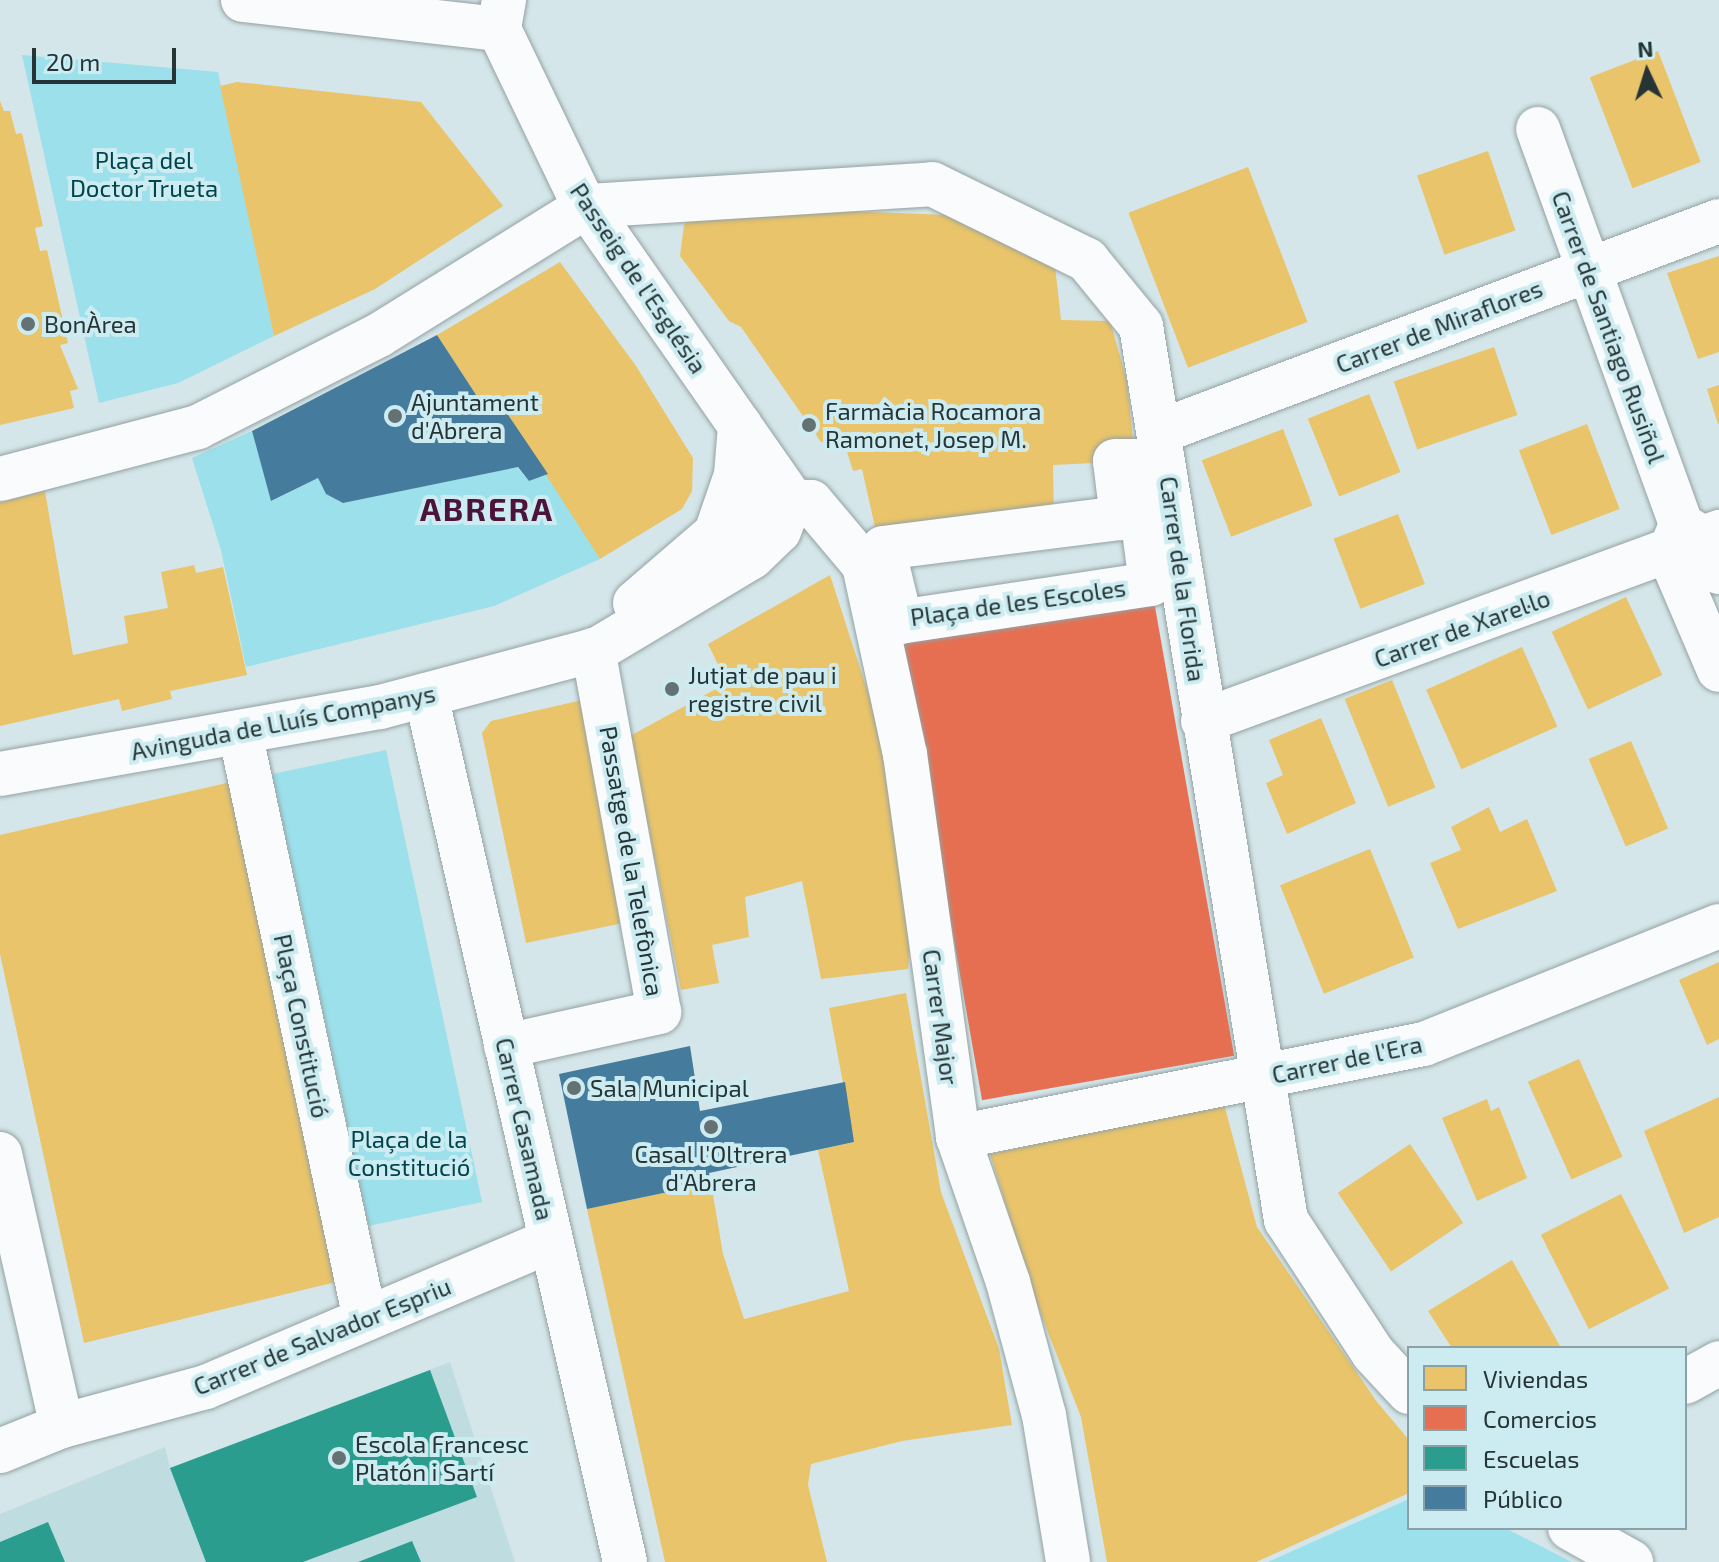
<!DOCTYPE html>
<meta charset="utf-8">
<style>
body{margin:0}
#map{position:relative;width:1719px;height:1562px;overflow:hidden;background:#d4e6e9;font-family:"Exo 2",sans-serif}
div>[style]{position:absolute}
[style*='--x']{left:calc(var(--x)*1px);top:calc(var(--y)*1px);width:calc(var(--w)*1px);rotate:calc(var(--a)*1deg)}
.built>*{inset:0;background:#bfdde1}
.green>*{inset:0;background:#9be0ea;transform-origin:0 0}
.homes>*{inset:0;background:#e9c46a;transform-origin:0 0}
.shops>*{inset:0;background:#e76f51;transform-origin:0 0}
.schools>*{inset:0;background:#2a9d8f}
.public>*{inset:0;background:#457b9d}
.roads{filter:drop-shadow(0 0 2px #94a1a3) drop-shadow(0 0 2px #94a1a3)}
.street>*{height:44px;margin:-22px;padding:0 22px;transform-origin:22px;border-radius:22px;background:#f9fbfc}
.dots>*{width:22px;height:22px;translate:-50% -50%;box-sizing:border-box;border:4px solid #ccecf1;border-radius:50%}
span{translate:-50% -50%;white-space:nowrap;text-align:center;line-height:1.15;-webkit-text-stroke:8px #ccecf1;paint-order:stroke}
.park-label{font-size:24px;color:#00454d}
.street-label{font-size:24px;color:#273435}
.poi-label{font-size:24px;color:#273435}
.left{translate:0 -50%;text-align:left}
.district-label{font-size:32px;color:#4c133b;font-weight:700;letter-spacing:2px}
.legend{position:absolute;left:1407px;top:1346px;width:280px;height:184px;box-sizing:border-box;background:#ccecf1;border:2px solid #8aa2a6;margin:0;padding:10px 14px;list-style:none;font-size:24px;color:#273435}
.legend li{display:flex;align-items:center;gap:16px;height:40px}
.legend b{width:40px;border:2px solid #8aa2a6}
.north{position:absolute;left:1607px;top:32px;width:80px;height:80px;-webkit-text-stroke:6px #ccecf1;paint-order:stroke;rotate:356deg;font-size:22px;font-weight:700;line-height:32px;text-align:center;color:#273435}
.north::after{content:'';display:block;margin:auto;width:28px;height:36px;background:#273435;clip-path:polygon(50% 0,100% 100%,50% 72%,0 100%)}
.scale{position:absolute;left:32px;top:48px;width:144px;height:36px;box-sizing:border-box;border:4px solid #273435;border-top:0;padding-left:10px;font-size:24px;line-height:28px;white-space:nowrap;color:#273435;-webkit-text-stroke:6px #ccecf1;paint-order:stroke}
</style>
<div id="map">
<div class="built">
<div style="clip-path:polygon(450px 1362px,515px 1562px,0 1562px,0 1514px,165px 1447px,170px 1468px)"></div>
</div>
<div class="green">
<div style="clip-path:polygon(22px 55px,218px 72px,274px 336px,178px 383px,99px 403px)"></div>
<div style="clip-path:polygon(252px 431px,272px 501px,318px 478px,326px 494px,343px 503px,517px 467px,529px 481px,548px 474px,600px 559px,494px 606px,246px 667px,221px 550px,192px 458px)"></div>
<div style="left:386px;top:750px;width:462px;height:116px;rotate:78deg"></div>
<div style="clip-path:polygon(1409px 1499px,1409px 1528px,1505px 1528px,1572px 1562px,1268px 1562px)"></div>
</div>
<div class="homes">
<div style="left:1658px;top:51px;width:119px;height:73px;rotate:69deg"></div>
<div style="clip-path:polygon(237px 82px,421px 102px,503px 206px,375px 289px,274px 336px,220px 86px)"></div>
<div style="clip-path:polygon(0 101px,4px 111px,10px 111px,16px 134px,22px 133px,43px 226px,35px 228px,40px 251px,47px 250px,68px 343px,60px 345px,78px 389px,70px 391px,74px 408px,0 425px)"></div>
<div style="left:1488px;top:151px;width:84px;height:75px;rotate:71deg"></div>
<div style="left:1248px;top:167px;width:166px;height:128px;rotate:69deg"></div>
<div style="clip-path:polygon(710px 206px,948px 215px,1055px 266px,1061px 320px,1110px 321px,1127px 381px,1135px 461px,1053px 465px,1054px 521px,875px 527px,862px 469px,853px 471px,844px 442px,821px 442px,741px 327px,729px 321px,680px 256px,684px 225px,693px 214px)"></div>
<div style="clip-path:polygon(1719px 256px,1719px 352px,1698px 359px,1667px 273px)"></div>
<div style="clip-path:polygon(560px 262px,636px 366px,693px 458px,692px 491px,682px 509px,600px 559px,498px 400px,484px 407px,437px 335px)"></div>
<div style="left:1494px;top:347px;width:72px;height:106px;rotate:71deg"></div>
<div style="clip-path:polygon(1719px 385px,1719px 424px,1718px 424px,1707px 389px)"></div>
<div style="left:1369px;top:394px;width:84px;height:66px;rotate:68deg"></div>
<div style="left:1587px;top:424px;width:91px;height:73px;rotate:69deg"></div>
<div style="left:1283px;top:429px;width:82px;height:87px;rotate:69deg"></div>
<div style="clip-path:polygon(45px 491px,73px 655px,128px 643px,124px 616px,168px 608px,161px 572px,194px 565px,196px 573px,223px 567px,247px 675px,170px 691px,172px 699px,122px 711px,119px 699px,0 726px,0 502px)"></div>
<div style="left:1398px;top:514px;width:75px;height:69px;rotate:69deg"></div>
<div style="clip-path:polygon(830px 575px,886px 748px,912px 919px,908px 969px,821px 979px,802px 881px,745px 897px,749px 937px,712px 945px,719px 983px,681px 990px,630px 736px,727px 683px,708px 644px)"></div>
<div style="left:1626px;top:597px;width:86px;height:82px;rotate:65deg"></div>
<div style="left:1522px;top:647px;width:87px;height:105px;rotate:66deg"></div>
<div style="left:1392px;top:680px;width:116px;height:51px;rotate:68deg"></div>
<div style="clip-path:polygon(591px 698px,628px 922px,526px 943px,482px 733px,491px 721px)"></div>
<div style="clip-path:polygon(1321px 718px,1356px 803px,1287px 834px,1266px 783px,1283px 775px,1269px 740px)"></div>
<div style="left:1631px;top:741px;width:95px;height:46px;rotate:67deg"></div>
<div style="clip-path:polygon(231px 782px,336px 1282px,84px 1343px,0 954px,0 835px)"></div>
<div style="clip-path:polygon(1489px 807px,1500px 832px,1527px 819px,1557px 891px,1458px 929px,1430px 863px,1461px 850px,1451px 827px)"></div>
<div style="left:1370px;top:849px;width:117px;height:97px;rotate:68deg"></div>
<div style="clip-path:polygon(1719px 962px,1719px 1039px,1707px 1045px,1679px 980px)"></div>
<div style="clip-path:polygon(906px 993px,941px 1192px,999px 1349px,1012px 1425px,902px 1441px,811px 1464px,808px 1485px,827px 1562px,665px 1562px,587px 1209px,711px 1183px,723px 1254px,744px 1319px,849px 1291px,818px 1150px,854px 1142px,829px 1008px)"></div>
<div style="left:1579px;top:1059px;width:107px;height:56px;rotate:66deg"></div>
<div style="clip-path:polygon(1719px 1097px,1719px 1217px,1684px 1233px,1644px 1131px)"></div>
<div style="clip-path:polygon(1487px 1099px,1491px 1111px,1499px 1107px,1527px 1178px,1477px 1201px,1442px 1118px)"></div>
<div style="clip-path:polygon(1224px 1104px,1257px 1227px,1377px 1402px,1409px 1440px,1409px 1493px,1256px 1562px,1107px 1562px,1081px 1417px,1035px 1299px,990px 1154px)"></div>
<div style="left:1410px;top:1144px;width:95px;height:87px;rotate:56deg"></div>
<div style="left:1621px;top:1194px;width:106px;height:90px;rotate:63deg"></div>
<div style="clip-path:polygon(1512px 1260px,1561px 1348px,1452px 1348px,1428px 1311px)"></div>
</div>
<div class="shops">
<div style="left:1151px;top:584px;width:479px;height:256px;rotate:80deg"></div>
</div>
<div class="schools">
<div style="clip-path:polygon(430px 1370px,477px 1497px,303px 1562px,206px 1562px,170px 1468px)"></div>
<div style="clip-path:polygon(48px 1522px,65px 1562px,0 1562px,0 1542px)"></div>
<div style="clip-path:polygon(412px 1541px,421px 1562px,358px 1562px)"></div>
</div>
<div class="public">
<div style="clip-path:polygon(437px 335px,484px 407px,498px 400px,548px 474px,529px 481px,518px 467px,343px 503px,326px 494px,318px 478px,271px 501px,252px 431px)"></div>
<div style="clip-path:polygon(690px 1046px,700px 1111px,845px 1082px,854px 1142px,709px 1173px,711px 1183px,587px 1209px,559px 1074px)"></div>
</div>
<div class="roads">
<div class="street">
<div style="--x:243;--y:0;--w:258;--a:6.5"></div>
<div style="--x:504;--y:0;--w:29;--a:100"></div>
<div style="--x:499;--y:29;--w:184;--a:64.3"></div>
<div style="--x:579;--y:195;--w:371;--a:55.1"></div>
<div style="--x:1538;--y:129;--w:421;--a:70.1"></div>
<div style="--x:1159;--y:432;--w:598;--a:-20.65"></div>
<div style="--x:1115;--y:461;--w:20;--a:0"></div>
<div style="--x:1135;--y:461;--w:124;--a:82.6"></div>
<div style="--x:1151;--y:584;--w:253;--a:171.4"></div>
<div style="--x:901;--y:622;--w:76;--a:-103.7"></div>
<div style="--x:883;--y:548;--w:241;--a:-7.2"></div>
<div style="--x:1122;--y:518;--w:57;--a:-97"></div>
<div style="--x:0;--y:479;--w:205;--a:-14.7"></div>
<div style="--x:198;--y:427;--w:203;--a:-26.9"></div>
<div style="--x:379;--y:335;--w:245;--a:-31.8"></div>
<div style="--x:587;--y:206;--w:346;--a:-3.6"></div>
<div style="--x:932;--y:184;--w:173;--a:26.1"></div>
<div style="--x:1087;--y:260;--w:85;--a:50.7"></div>
<div style="--x:1141;--y:326;--w:906;--a:80.79"></div>
<div style="--x:1286;--y:1220;--w:159;--a:56.8"></div>
<div style="--x:1373;--y:1353;--w:53;--a:47.3"></div>
<div style="--x:716;--y:533;--w:54;--a:-36"></div>
<div style="--x:760;--y:501;--w:51;--a:1.1"></div>
<div style="--x:811;--y:502;--w:82;--a:49.9"></div>
<div style="--x:864;--y:565;--w:193;--a:77.8"></div>
<div style="--x:905;--y:754;--w:387;--a:82.1"></div>
<div style="--x:958;--y:1137;--w:153;--a:71"></div>
<div style="--x:1008;--y:1282;--w:138;--a:74.9"></div>
<div style="--x:1044;--y:1415;--w:149;--a:80.7"></div>
<div style="--x:1719;--y:572;--w:38;--a:-115"></div>
<div style="--x:1703;--y:538;--w:26;--a:-149"></div>
<div style="--x:1681;--y:525;--w:30;--a:113"></div>
<div style="--x:1669;--y:553;--w:127;--a:66.9"></div>
<div style="--x:635;--y:603;--w:107;--a:-40.8"></div>
<div style="--x:716;--y:533;--w:61;--a:-71"></div>
<div style="--x:736;--y:475;--w:50;--a:-85.4"></div>
<div style="--x:426;--y:695;--w:890;--a:77.07"></div>
<div style="--x:1203;--y:721;--w:550;--a:-20.12"></div>
<div style="--x:240;--y:732;--w:600;--a:77.98"></div>
<div style="--x:0;--y:774;--w:386;--a:-10"></div>
<div style="--x:380;--y:707;--w:226;--a:-14.9"></div>
<div style="--x:598;--y:649;--w:179;--a:-30.9"></div>
<div style="--x:752;--y:557;--w:37;--a:-44"></div>
<div style="--x:779;--y:531;--w:34;--a:-69"></div>
<div style="--x:506;--y:1046;--w:157;--a:-12.5"></div>
<div style="--x:659;--y:1012;--w:368;--a:-100.3"></div>
<div style="--x:958;--y:1137;--w:475;--a:-11.3"></div>
<div style="--x:1424;--y:1044;--w:318;--a:-21.8"></div>
<div style="--x:0;--y:1154;--w:279;--a:77.2"></div>
<div style="--x:1685;--y:1382;--w:39;--a:-29"></div>
<div style="--x:0;--y:1451;--w:67;--a:-22"></div>
<div style="--x:62;--y:1426;--w:149;--a:-15.2"></div>
<div style="--x:206;--y:1387;--w:374;--a:-23"></div>
<div style="--x:1570;--y:1528;--w:70;--a:29.1"></div>
</div>
</div>
<div class="dots">
<div style="left:28px;top:324px;background:#647274"></div>
<div style="left:395px;top:416px;background:#647274"></div>
<div style="left:809px;top:425px;background:#647274"></div>
<div style="left:672px;top:689px;background:#647274"></div>
<div style="left:574px;top:1088px;background:#647274"></div>
<div style="left:711px;top:1127px;background:#647274"></div>
<div style="left:339px;top:1458px;background:#647274"></div>
</div>
<div class="park-label">
<span style="left:144px;top:174px">Plaça del<br>Doctor Trueta</span>
<span style="left:409px;top:1153px">Plaça de la<br>Constitució</span>
</div>
<div class="street-label">
<span style="left:639px;top:278px;rotate:56deg">Passeig de l'Església</span>
<span style="left:1439px;top:326px;rotate:-21deg">Carrer de Miraflores</span>
<span style="left:1609px;top:327px;rotate:70deg">Carrer de Santiago Rusiñol</span>
<span style="left:1183px;top:579px;rotate:82deg">Carrer de la Florida</span>
<span style="left:1018px;top:602px;rotate:-8deg">Plaça de les Escoles</span>
<span style="left:1462px;top:628px;rotate:-20deg">Carrer de Xarel·lo</span>
<span style="left:283px;top:722px;rotate:-11deg">Avinguda de Lluís Companys</span>
<span style="left:632px;top:861px;rotate:80deg">Passatge de la Telefònica</span>
<span style="left:941px;top:1017px;rotate:82deg">Carrer Major</span>
<span style="left:302px;top:1026px;rotate:78deg">Plaça Constitució</span>
<span style="left:1347px;top:1059px;rotate:-12deg">Carrer de l'Era</span>
<span style="left:525px;top:1129px;rotate:77deg">Carrer Casamada</span>
<span style="left:322px;top:1336px;rotate:-22deg">Carrer de Salvador Espriu</span>
</div>
<div class="poi-label">
<span class="left" style="left:44px;top:324px">BonÀrea</span>
<span class="left" style="left:411px;top:416px">Ajuntament<br>d'Abrera</span>
<span class="left" style="left:825px;top:425px">Farmàcia Rocamora<br>Ramonet, Josep M.</span>
<span class="left" style="left:688px;top:689px">Jutjat de pau i<br>registre civil</span>
<span class="left" style="left:590px;top:1088px">Sala Municipal</span>
<span style="left:711px;top:1168px">Casal l'Oltrera<br>d'Abrera</span>
<span class="left" style="left:355px;top:1458px">Escola Francesc<br>Platón i Sartí</span>
</div>
<div class="district-label">
<span style="left:487px;top:508px">ABRERA</span>
</div>
<ul class="legend">
<li><b style="height:22px;background:#e9c46a"></b>Viviendas</li>
<li><b style="height:22px;background:#e76f51"></b>Comercios</li>
<li><b style="height:22px;background:#2a9d8f"></b>Escuelas</li>
<li><b style="height:22px;background:#457b9d"></b>Público</li>
</ul>
<div class="north">N</div>
<div class="scale">20 m</div>
</div>
